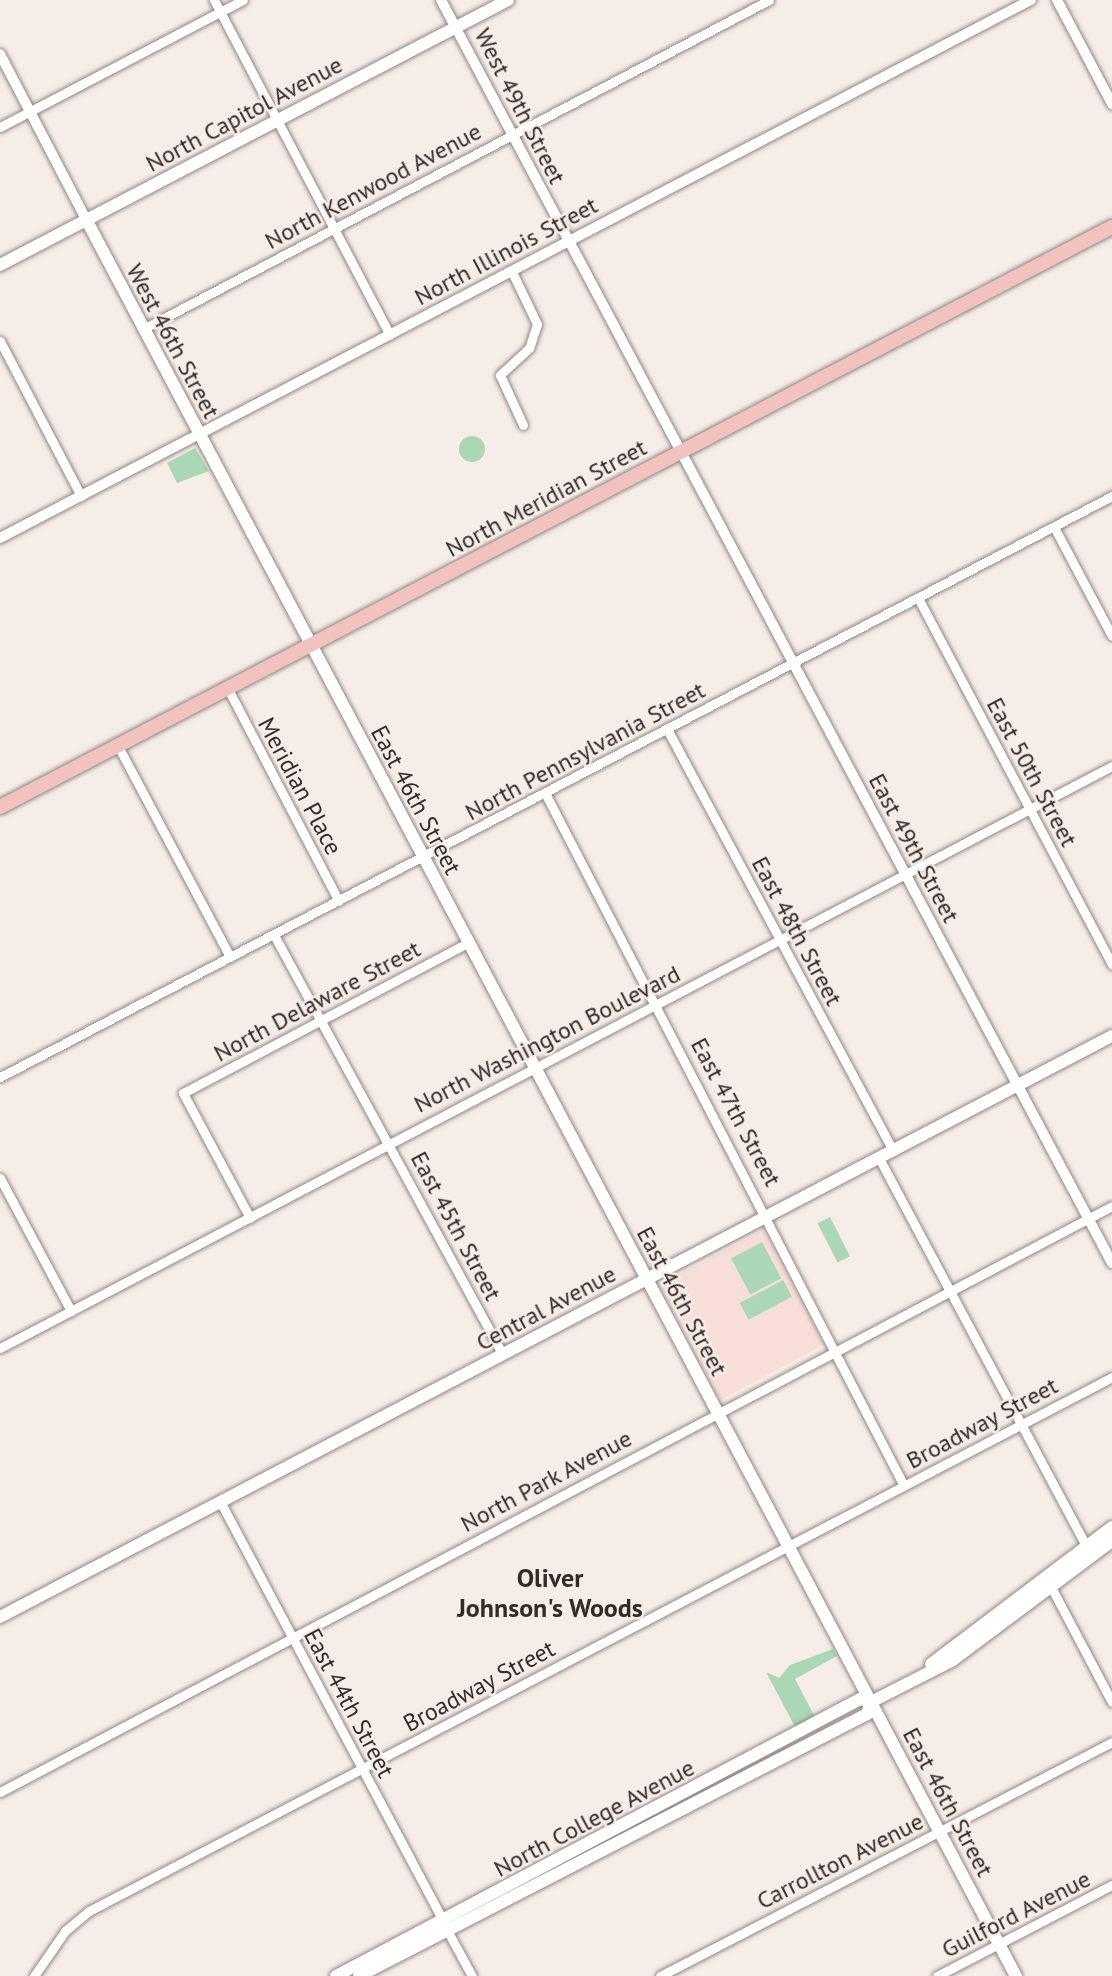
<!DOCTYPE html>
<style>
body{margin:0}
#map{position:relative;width:1112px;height:1976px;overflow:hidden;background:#f7ede8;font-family:"PT Sans",sans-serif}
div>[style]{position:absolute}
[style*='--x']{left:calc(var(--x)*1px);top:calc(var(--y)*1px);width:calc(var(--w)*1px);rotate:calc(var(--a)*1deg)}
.education>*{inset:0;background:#f8ded9;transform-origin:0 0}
.green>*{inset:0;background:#acd7b6;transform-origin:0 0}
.round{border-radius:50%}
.roads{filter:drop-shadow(0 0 2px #8f8682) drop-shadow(0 0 2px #8f8682)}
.minor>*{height:9px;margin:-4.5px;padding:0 4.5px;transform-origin:4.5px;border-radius:4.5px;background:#fff}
.tertiary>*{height:10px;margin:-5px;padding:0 5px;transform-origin:5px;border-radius:5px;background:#fff}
.secondary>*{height:12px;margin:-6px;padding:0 6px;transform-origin:6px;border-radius:6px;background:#fff}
.primary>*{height:14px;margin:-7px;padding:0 7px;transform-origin:7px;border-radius:7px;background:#f2c2c0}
span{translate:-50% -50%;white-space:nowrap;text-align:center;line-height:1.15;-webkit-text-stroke:5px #f7ede8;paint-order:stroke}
.street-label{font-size:24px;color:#302c2b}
.neighbourhood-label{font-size:26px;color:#332b28;font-weight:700}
</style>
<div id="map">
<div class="education">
<div style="left:763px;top:1230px;width:130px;height:117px;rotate:62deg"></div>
</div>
<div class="green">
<div class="round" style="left:459px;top:436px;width:26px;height:26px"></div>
<div style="clip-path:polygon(195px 448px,209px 471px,177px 483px,167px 463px)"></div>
<div style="left:830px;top:1217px;width:44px;height:14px;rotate:63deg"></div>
<div style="left:762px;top:1242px;width:41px;height:35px;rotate:62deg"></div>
<div style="left:783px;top:1280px;width:19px;height:49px;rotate:62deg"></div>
<div style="clip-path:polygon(833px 1649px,837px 1656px,795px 1679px,815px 1717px,795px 1727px,766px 1672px,779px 1678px,790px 1665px)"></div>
</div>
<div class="roads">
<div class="minor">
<div style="--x:214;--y:0;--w:378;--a:62.3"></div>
<div style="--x:0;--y:127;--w:274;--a:-27.6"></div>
<div style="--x:512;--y:272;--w:58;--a:64.3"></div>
<div style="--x:537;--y:324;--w:25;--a:108"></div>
<div style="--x:529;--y:348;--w:40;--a:137"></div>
<div style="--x:500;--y:375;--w:55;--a:65.3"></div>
<div style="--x:143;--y:329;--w:707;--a:-27.72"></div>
<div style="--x:0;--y:341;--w:175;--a:62.4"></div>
<div style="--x:1054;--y:527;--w:123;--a:62"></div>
<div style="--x:918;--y:598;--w:415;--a:62.1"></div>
<div style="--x:228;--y:689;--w:239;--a:62.4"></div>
<div style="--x:667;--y:729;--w:479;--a:61.8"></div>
<div style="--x:118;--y:746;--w:239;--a:62"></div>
<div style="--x:545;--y:793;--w:780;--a:62.61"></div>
<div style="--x:274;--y:935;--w:478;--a:61.4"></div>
<div style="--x:0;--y:1077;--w:1255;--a:-27.59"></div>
<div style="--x:879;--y:1158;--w:440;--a:61.9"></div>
<div style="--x:0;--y:1178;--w:151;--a:61.9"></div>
<div style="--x:250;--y:1218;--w:142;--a:-118.2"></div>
<div style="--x:183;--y:1093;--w:322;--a:-27.8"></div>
<div style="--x:0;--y:1348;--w:1255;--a:-27.63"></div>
<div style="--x:221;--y:1503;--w:473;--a:62"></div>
<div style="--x:1051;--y:1587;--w:130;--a:62.1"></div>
<div style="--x:0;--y:1792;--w:1257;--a:-27.79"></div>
<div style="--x:447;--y:1930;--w:52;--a:61.5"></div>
<div style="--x:34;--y:1976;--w:55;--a:-55.4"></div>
<div style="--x:65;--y:1931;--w:31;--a:-40"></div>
<div style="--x:89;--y:1911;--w:1154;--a:-27.56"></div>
<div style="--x:660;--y:1976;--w:509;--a:-27.37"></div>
<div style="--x:937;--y:1976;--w:197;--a:-27.5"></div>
</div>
<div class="tertiary">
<div style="--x:441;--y:0;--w:1430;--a:62.02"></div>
<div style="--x:1057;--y:0;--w:118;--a:62.1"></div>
<div style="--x:0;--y:54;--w:188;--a:62.5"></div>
<div style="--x:0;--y:538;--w:1163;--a:-27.56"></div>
</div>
<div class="secondary">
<div style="--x:87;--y:221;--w:1986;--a:62.11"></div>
<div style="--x:0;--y:265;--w:573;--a:-27.55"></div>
<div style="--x:0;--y:1617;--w:1255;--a:-27.59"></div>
<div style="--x:931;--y:1664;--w:227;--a:-37.1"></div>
<div style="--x:336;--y:1976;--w:593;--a:-27.86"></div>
<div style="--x:860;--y:1699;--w:11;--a:15"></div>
<div style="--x:359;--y:1976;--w:572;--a:-27.28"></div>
<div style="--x:867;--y:1714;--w:13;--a:-72"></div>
<div style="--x:871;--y:1702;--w:92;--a:-27.1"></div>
<div style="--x:953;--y:1660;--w:199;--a:-36.8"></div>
</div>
<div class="primary">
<div style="--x:0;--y:807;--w:1254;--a:-27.55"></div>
</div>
</div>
<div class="street-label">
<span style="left:520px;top:106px;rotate:63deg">West 49th Street</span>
<span style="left:244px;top:114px;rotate:-28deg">North Capitol Avenue</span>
<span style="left:373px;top:186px;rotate:-28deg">North Kenwood Avenue</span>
<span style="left:506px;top:251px;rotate:-28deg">North Illinois Street</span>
<span style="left:173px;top:341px;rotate:62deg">West 46th Street</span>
<span style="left:546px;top:498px;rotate:-28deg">North Meridian Street</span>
<span style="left:585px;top:751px;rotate:-28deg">North Pennsylvania Street</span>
<span style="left:1032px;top:772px;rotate:62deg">East 50th Street</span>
<span style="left:300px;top:786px;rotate:62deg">Meridian Place</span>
<span style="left:416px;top:800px;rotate:62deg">East 46th Street</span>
<span style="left:914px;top:848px;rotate:62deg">East 49th Street</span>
<span style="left:797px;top:931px;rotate:62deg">East 48th Street</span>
<span style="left:317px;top:1001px;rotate:-28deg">North Delaware Street</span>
<span style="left:547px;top:1039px;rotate:-27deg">North Washington Boulevard</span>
<span style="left:736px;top:1112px;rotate:62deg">East 47th Street</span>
<span style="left:456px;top:1226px;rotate:62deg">East 45th Street</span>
<span style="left:682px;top:1301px;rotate:62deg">East 46th Street</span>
<span style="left:546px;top:1308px;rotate:-28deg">Central Avenue</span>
<span style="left:982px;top:1423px;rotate:-28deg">Broadway Street</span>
<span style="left:546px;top:1481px;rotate:-28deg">North Park Avenue</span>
<span style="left:479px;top:1686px;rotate:-28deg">Broadway Street</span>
<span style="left:349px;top:1703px;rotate:62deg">East 44th Street</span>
<span style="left:948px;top:1802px;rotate:62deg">East 46th Street</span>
<span style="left:594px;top:1818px;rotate:-28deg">North College Avenue</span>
<span style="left:840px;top:1861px;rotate:-27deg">Carrollton Avenue</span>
<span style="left:1016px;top:1914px;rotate:-27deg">Guilford Avenue</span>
</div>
<div class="neighbourhood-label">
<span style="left:550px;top:1593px">Oliver<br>Johnson's Woods</span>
</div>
</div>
